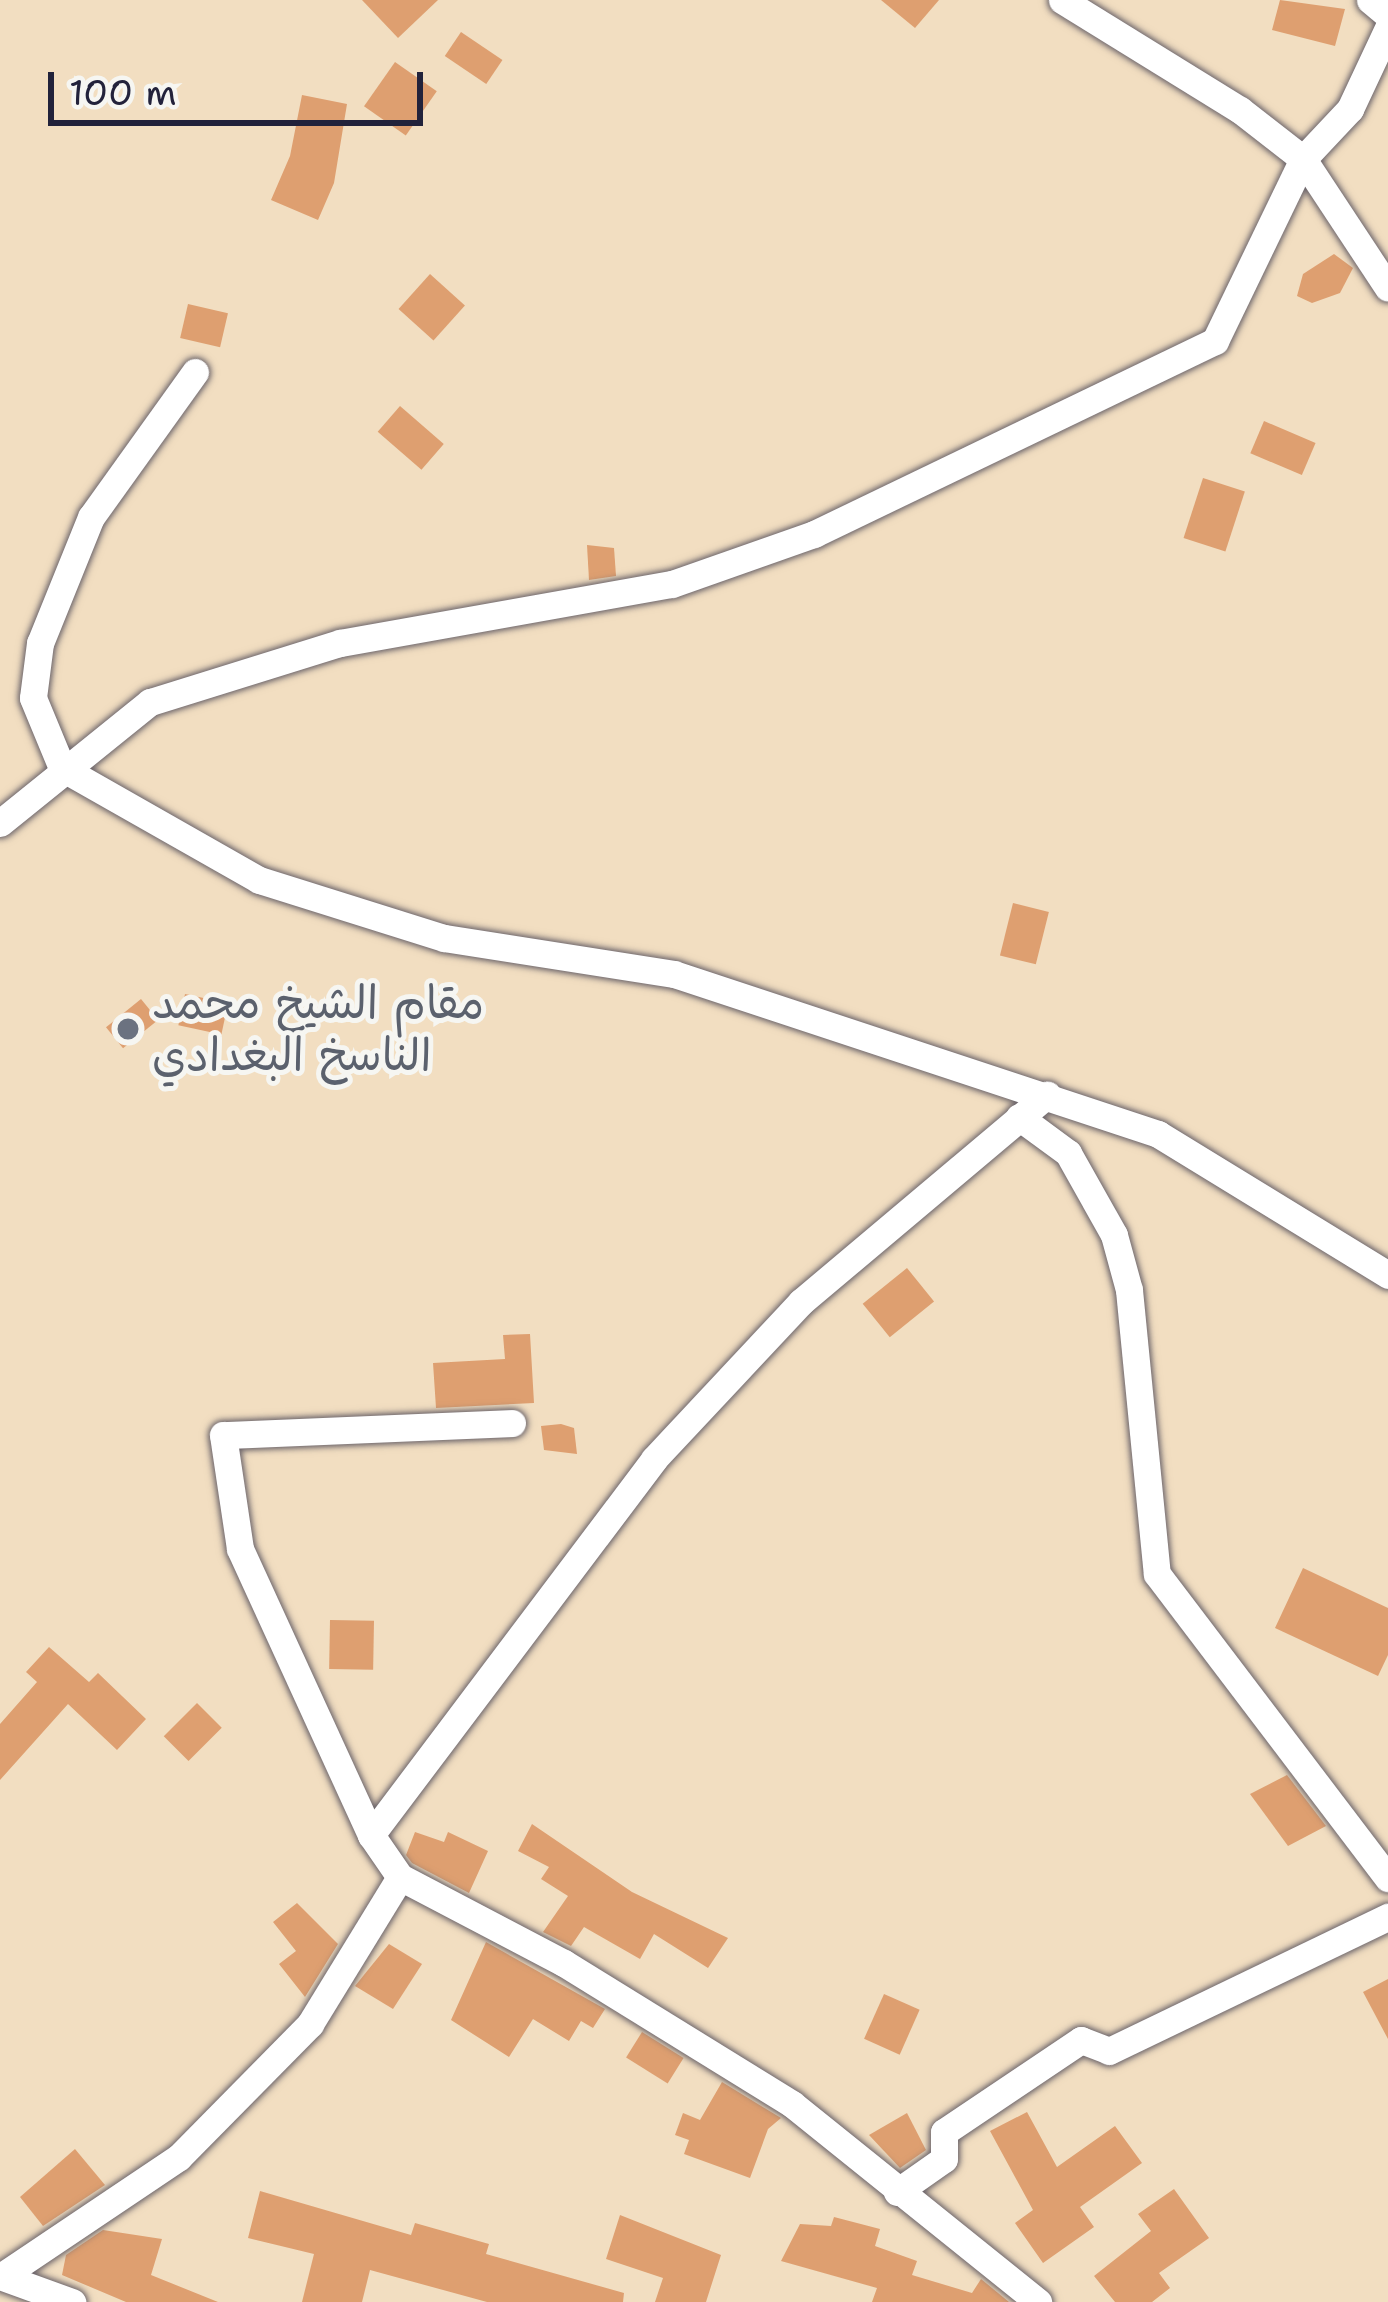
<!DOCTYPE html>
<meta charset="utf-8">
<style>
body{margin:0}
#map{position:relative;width:1388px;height:2302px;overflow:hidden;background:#f2dec1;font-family:"Shantell Sans","Playpen Sans Arabic",sans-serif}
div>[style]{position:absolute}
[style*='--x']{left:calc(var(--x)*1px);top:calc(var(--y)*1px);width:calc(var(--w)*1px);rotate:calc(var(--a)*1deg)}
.building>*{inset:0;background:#de9f70;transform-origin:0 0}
.roads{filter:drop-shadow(0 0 3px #6b646a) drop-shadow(0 0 3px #6b646a)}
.minor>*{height:27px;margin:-13.5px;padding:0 13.5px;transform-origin:13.5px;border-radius:13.5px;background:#fff}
.dots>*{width:33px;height:33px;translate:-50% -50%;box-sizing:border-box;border:6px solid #f6f6f2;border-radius:50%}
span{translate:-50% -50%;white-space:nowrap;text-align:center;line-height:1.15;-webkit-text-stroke:10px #f6f6f2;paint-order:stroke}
.worship-label{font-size:45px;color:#5b616d}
.left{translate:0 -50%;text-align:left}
.scale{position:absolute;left:48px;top:72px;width:375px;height:54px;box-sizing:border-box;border:6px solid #22223b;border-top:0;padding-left:15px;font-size:36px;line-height:42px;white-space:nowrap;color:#22223b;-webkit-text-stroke:9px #f6f6f2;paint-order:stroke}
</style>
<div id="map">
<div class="building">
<div style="clip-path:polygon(362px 0,438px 0,398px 38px)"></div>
<div style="clip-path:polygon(881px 0,939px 0,915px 28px)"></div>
<div style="clip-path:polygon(1280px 0,1345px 9px,1335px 46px,1272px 30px)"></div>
<div style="left:461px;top:32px;width:50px;height:29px;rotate:34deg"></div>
<div style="left:395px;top:62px;width:51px;height:54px;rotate:35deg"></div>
<div style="clip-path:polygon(302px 95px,347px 104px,334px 183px,318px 220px,271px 200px,290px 156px)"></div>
<div style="clip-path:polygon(1334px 254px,1353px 268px,1340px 293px,1312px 303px,1297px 296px,1303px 274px)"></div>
<div style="left:430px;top:274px;width:47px;height:47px;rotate:42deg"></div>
<div style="left:188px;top:304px;width:41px;height:35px;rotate:13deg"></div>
<div style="left:400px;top:406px;width:58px;height:34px;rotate:41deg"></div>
<div style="left:1264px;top:421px;width:56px;height:35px;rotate:23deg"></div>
<div style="left:1203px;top:478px;width:44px;height:63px;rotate:18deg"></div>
<div style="clip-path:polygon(587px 545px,614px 548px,616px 576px,589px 580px)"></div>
<div style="left:1013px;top:903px;width:37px;height:54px;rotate:14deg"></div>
<div style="left:185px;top:994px;width:44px;height:32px;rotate:12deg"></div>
<div style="left:141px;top:999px;width:27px;height:45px;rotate:51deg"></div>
<div style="left:907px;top:1268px;width:43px;height:57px;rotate:51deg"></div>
<div style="clip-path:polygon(530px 1334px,534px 1403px,436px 1408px,433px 1363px,505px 1359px,503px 1335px)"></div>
<div style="clip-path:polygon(561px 1424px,574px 1428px,577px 1454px,544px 1450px,541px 1426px)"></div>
<div style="clip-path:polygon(1303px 1568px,1388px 1608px,1388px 1655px,1378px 1676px,1275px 1628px)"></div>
<div style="left:330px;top:1620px;width:44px;height:49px;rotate:1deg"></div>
<div style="clip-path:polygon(49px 1647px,89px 1682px,98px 1673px,146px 1719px,117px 1750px,68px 1704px,0 1780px,0 1724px,37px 1682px,26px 1672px)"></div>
<div style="left:197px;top:1703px;width:35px;height:47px;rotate:45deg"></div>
<div style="clip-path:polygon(1287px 1775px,1326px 1826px,1288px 1846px,1250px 1794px)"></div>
<div style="clip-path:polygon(532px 1824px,632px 1892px,728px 1938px,708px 1968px,654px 1934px,640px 1959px,584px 1927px,571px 1946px,543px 1932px,568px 1896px,541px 1879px,549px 1867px,518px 1851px)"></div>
<div style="clip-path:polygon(415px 1832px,444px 1842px,448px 1832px,488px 1851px,469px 1893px,412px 1863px,406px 1855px)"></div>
<div style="clip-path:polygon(297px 1903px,338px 1944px,305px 1997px,279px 1964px,296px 1951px,273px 1922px)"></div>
<div style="clip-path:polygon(486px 1942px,605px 2009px,593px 2028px,581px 2021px,569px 2041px,533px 2019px,509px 2057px,451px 2020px)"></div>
<div style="clip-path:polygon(389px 1944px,422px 1964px,393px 2009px,355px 1986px)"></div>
<div style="clip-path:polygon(1388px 1979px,1388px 2039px,1363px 1992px)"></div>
<div style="left:884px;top:1994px;width:39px;height:49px;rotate:24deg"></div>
<div style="left:642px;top:2032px;width:49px;height:30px;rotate:32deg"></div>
<div style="clip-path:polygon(722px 2082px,781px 2118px,768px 2129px,750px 2178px,684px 2154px,689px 2140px,675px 2135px,683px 2113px,700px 2120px)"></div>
<div style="clip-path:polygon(1027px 2112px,1057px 2167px,1115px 2126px,1142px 2163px,1080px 2207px,1094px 2227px,1043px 2263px,1015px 2223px,1033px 2210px,990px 2131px)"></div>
<div style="clip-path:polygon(907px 2113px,926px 2150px,900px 2168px,869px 2135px)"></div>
<div style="clip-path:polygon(75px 2149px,105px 2185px,43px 2226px,20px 2197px)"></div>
<div style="clip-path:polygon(1174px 2189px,1209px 2238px,1159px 2273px,1170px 2288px,1152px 2302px,1115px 2302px,1094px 2276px,1151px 2231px,1138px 2214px)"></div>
<div style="clip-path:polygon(260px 2191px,411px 2235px,415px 2223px,489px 2244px,486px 2254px,624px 2293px,623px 2302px,487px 2302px,370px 2270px,362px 2302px,302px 2302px,314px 2254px,248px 2238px)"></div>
<div style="clip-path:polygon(620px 2215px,721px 2255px,706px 2302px,655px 2302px,663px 2278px,606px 2259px)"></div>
<div style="clip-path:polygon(834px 2217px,880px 2229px,875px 2246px,917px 2261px,912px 2275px,972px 2293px,981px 2279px,1009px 2302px,872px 2302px,877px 2288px,781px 2261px,800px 2224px,831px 2226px)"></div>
<div style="clip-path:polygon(103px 2230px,162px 2239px,151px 2275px,218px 2302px,126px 2302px,62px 2275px,66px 2255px)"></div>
</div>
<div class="roads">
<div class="minor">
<div style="--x:1062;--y:0;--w:209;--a:31.7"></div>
<div style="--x:1240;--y:110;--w:80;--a:37.9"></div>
<div style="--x:1303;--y:159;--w:154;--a:56.6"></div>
<div style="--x:1370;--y:0;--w:23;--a:40"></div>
<div style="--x:195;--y:372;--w:178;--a:125.6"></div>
<div style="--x:91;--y:517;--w:136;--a:112"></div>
<div style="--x:40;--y:643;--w:55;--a:97.3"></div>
<div style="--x:33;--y:698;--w:76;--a:67.5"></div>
<div style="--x:62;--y:768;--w:227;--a:29.6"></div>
<div style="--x:259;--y:880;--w:194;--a:17.4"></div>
<div style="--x:444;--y:938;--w:233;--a:8.9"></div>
<div style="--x:674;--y:974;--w:510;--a:18.29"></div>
<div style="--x:1158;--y:1134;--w:270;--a:31.5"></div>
<div style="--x:0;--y:823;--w:193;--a:-38.9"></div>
<div style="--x:150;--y:702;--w:199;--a:-17.3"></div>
<div style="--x:340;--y:643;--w:337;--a:-10.1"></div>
<div style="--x:672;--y:584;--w:151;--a:-19.4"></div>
<div style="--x:814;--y:534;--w:445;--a:-25.7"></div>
<div style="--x:1215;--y:341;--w:202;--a:-64.2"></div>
<div style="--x:1303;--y:159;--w:69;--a:-46.8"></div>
<div style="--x:1350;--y:109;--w:89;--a:-64.9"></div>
<div style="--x:1019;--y:1117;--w:61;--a:36.3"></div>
<div style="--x:1068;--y:1153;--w:94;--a:60.7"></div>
<div style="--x:1114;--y:1235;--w:57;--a:74.7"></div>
<div style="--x:1129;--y:1290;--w:285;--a:84.4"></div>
<div style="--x:1157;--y:1574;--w:382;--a:52.8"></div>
<div style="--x:512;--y:1423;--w:289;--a:177.6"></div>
<div style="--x:223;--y:1435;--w:115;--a:81.5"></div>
<div style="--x:240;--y:1549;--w:315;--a:65.4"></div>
<div style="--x:371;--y:1835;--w:51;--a:55.4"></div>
<div style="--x:400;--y:1877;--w:185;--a:27.7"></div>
<div style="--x:564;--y:1963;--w:268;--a:31.7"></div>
<div style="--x:792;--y:2104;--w:316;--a:38.8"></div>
<div style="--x:371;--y:1835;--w:471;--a:-53"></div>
<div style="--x:654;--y:1459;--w:215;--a:-46.9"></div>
<div style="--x:801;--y:1302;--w:322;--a:-40.1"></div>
<div style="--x:897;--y:2192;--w:57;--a:-35.1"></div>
<div style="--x:944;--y:2159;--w:27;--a:-90"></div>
<div style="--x:944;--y:2132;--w:165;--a:-33.9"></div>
<div style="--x:1081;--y:2040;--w:30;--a:21"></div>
<div style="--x:1109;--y:2051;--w:310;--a:-25.7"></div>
<div style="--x:0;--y:2276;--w:77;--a:19.9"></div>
<div style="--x:2;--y:2276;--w:213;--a:-33.9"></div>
<div style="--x:179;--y:2157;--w:187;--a:-45.4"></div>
<div style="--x:310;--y:2024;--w:172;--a:-58.5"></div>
</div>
</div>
<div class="dots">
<div style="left:128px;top:1029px;background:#6b7280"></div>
</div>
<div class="worship-label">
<span class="left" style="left:152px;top:1029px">مقام الشيخ محمد<br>الناسخ البغدادي</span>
</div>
<div class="scale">100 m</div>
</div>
